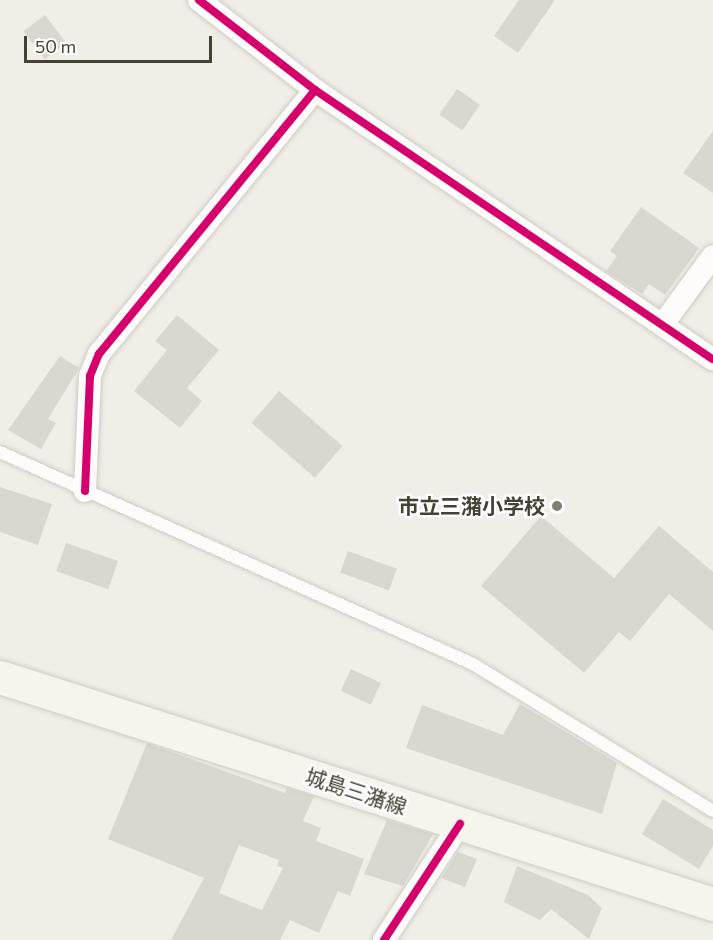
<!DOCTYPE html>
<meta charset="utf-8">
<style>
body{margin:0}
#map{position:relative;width:713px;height:940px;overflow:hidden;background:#f0eee6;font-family:Commissioner,"Noto Sans JP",sans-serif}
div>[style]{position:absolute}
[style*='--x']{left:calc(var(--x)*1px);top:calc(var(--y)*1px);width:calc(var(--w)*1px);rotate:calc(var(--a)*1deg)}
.building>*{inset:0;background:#d9d7cf;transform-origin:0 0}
.roads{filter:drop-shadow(0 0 2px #ceccc4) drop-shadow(0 0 2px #ceccc4)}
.service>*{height:12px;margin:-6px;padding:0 6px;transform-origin:6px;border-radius:6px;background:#fdfcfb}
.minor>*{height:22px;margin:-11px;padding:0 11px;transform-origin:11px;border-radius:11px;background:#fdfcfb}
.secondary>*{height:33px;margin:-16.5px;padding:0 16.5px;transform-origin:16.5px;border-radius:16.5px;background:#f6f5ed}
.cycleway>*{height:8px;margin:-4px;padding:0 4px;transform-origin:4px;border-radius:4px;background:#d6006c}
.dots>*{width:16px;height:16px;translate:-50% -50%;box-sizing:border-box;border:3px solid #fff;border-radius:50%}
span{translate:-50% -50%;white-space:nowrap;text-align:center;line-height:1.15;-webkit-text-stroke:4.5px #fff;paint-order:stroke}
.poi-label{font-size:21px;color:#454133;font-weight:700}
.right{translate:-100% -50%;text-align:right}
.street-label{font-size:21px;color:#454133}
.scale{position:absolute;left:24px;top:36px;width:188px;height:27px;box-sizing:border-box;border:3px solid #454133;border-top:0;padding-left:8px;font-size:18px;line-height:21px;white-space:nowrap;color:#454133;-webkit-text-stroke:4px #fff;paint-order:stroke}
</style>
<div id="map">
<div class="building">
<div style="clip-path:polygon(519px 0,555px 0,518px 53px,494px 36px)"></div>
<div style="left:45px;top:15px;width:35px;height:27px;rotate:53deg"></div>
<div style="left:457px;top:89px;width:28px;height:31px;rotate:35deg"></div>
<div style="clip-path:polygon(713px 131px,713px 193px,683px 173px)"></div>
<div style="clip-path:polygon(641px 207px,699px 248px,665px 295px,649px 284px,642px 294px,606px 271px,617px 256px,610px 251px)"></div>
<div style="clip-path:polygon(177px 315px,219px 350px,187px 388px,202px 401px,180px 428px,134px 391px,167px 350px,155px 341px)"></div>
<div style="clip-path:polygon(60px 356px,79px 368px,48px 419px,56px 423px,41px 449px,8px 430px)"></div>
<div style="left:279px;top:391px;width:84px;height:42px;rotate:41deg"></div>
<div style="clip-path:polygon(0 487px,52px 504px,38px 545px,0 532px)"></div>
<div style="clip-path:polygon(541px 516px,614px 578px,659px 526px,713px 572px,713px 631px,669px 594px,630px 641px,619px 632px,584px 673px,481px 586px)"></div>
<div style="left:66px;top:543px;width:55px;height:30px;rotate:19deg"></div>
<div style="left:348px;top:551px;width:52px;height:23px;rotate:20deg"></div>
<div style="left:351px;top:669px;width:33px;height:24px;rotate:25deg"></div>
<div style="clip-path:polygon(520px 704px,617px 763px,602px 814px,406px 748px,422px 705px,503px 735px)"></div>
<div style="clip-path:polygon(evenodd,147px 743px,285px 793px,287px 788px,314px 796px,303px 821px,321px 828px,316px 841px,364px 859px,350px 896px,338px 891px,319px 933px,290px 920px,280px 940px,171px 940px,204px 878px,108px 839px,147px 743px,239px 845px,279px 860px,277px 866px,283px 868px,262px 910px,219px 893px,239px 845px)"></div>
<div style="clip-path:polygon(663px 799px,713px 830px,713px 846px,699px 869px,642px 834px)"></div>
<div style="clip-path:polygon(387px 820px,433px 834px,403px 886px,364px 874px)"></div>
<div style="clip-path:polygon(458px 852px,477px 859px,465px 887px,441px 878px)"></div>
<div style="clip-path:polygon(517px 866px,588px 895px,602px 908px,589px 939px,551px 909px,540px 920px,504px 902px)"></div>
</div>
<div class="roads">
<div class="service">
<div style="--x:0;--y:452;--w:518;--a:24.14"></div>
<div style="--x:473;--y:664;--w:281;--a:31.5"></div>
</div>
<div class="minor">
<div style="--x:199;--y:0;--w:147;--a:37.8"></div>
<div style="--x:315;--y:90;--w:480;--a:34.1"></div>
<div style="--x:663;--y:324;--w:84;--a:-53.7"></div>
<div style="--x:85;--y:491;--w:115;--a:-87.5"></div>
<div style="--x:90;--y:376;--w:24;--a:-68"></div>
<div style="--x:99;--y:354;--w:341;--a:-50.7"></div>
<div style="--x:384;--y:940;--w:139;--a:-56.8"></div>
</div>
<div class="secondary">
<div style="--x:0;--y:677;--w:748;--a:17.66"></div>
</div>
</div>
<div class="cycleway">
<div style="--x:199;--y:0;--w:147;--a:37.8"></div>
<div style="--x:315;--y:90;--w:480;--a:34.1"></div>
<div style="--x:85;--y:491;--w:115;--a:-87.5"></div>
<div style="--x:90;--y:376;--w:24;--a:-68"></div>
<div style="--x:99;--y:354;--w:341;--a:-50.7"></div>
<div style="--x:384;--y:940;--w:139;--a:-56.8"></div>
</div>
<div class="dots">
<div style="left:557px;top:506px;background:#817e72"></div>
</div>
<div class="poi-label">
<span class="right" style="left:545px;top:506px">市立三潴小学校</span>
</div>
<div class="street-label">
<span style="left:356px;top:791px;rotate:18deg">城島三潴線</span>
</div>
<div class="scale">50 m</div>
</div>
